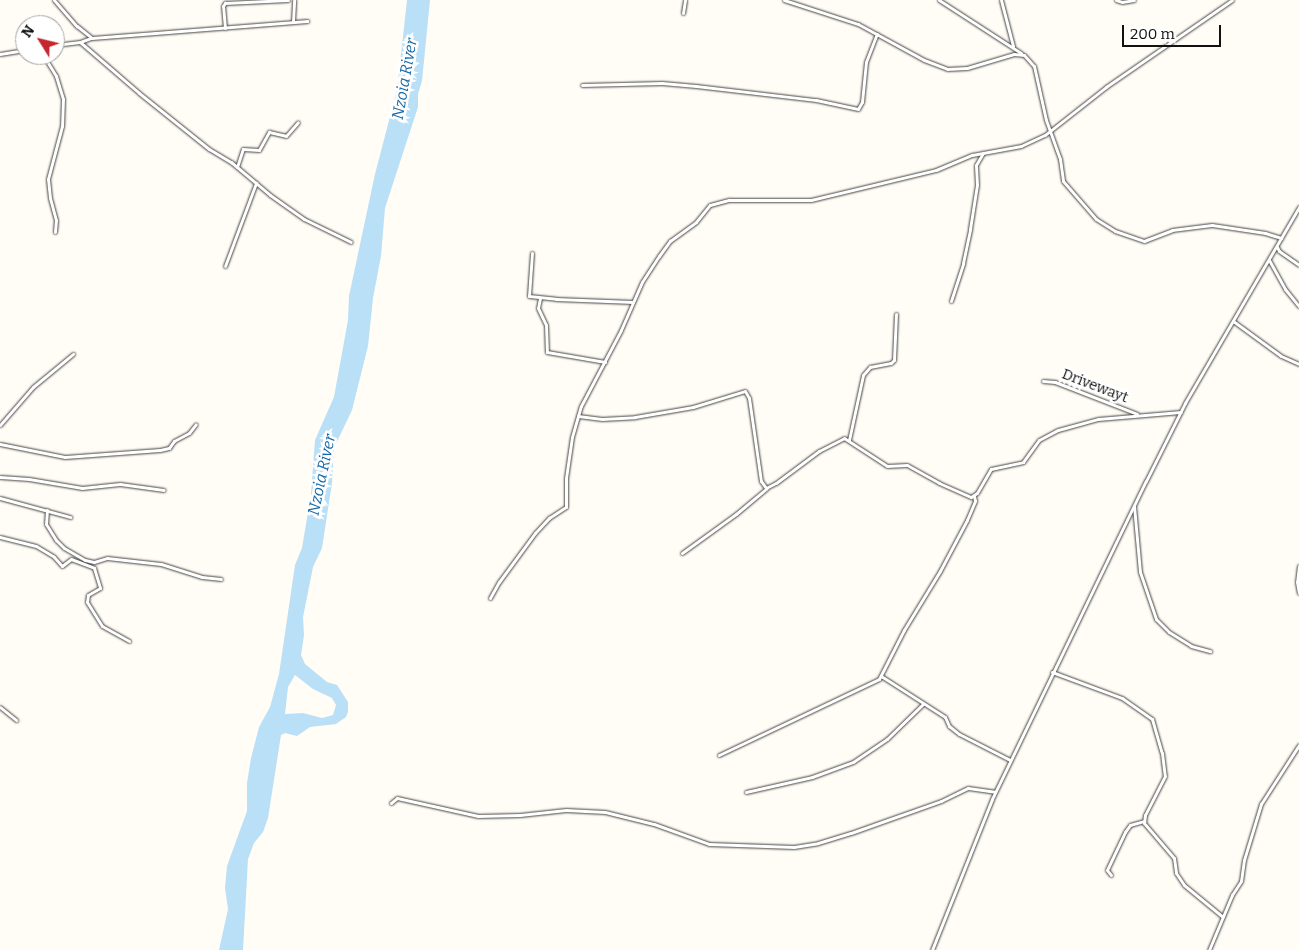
<!DOCTYPE html>
<style>
body{margin:0}
#map{position:relative;width:1299px;height:950px;overflow:hidden;background:#fffdf5;font-family:Bitter,serif}
div>[style]{position:absolute}
[style*='--x']{left:calc(var(--x)*1px);top:calc(var(--y)*1px);width:calc(var(--w)*1px);rotate:calc(var(--a)*1deg)}
.water>*{inset:0;background:#b9e0f7}
.roads{filter:drop-shadow(0 0 1px #444) drop-shadow(0 0 1px #444)}
.minor>*{height:3px;margin:-1.5px;padding:0 1.5px;transform-origin:1.5px;border-radius:1.5px;background:#fff}
span{translate:-50% -50%;white-space:nowrap;text-align:center;line-height:1.15;-webkit-text-stroke:5px #fff;paint-order:stroke}
.street-label{font-size:15px;color:#111}
.water-label{font-size:16px;color:#1768a6;font-style:italic}
.north{position:absolute;left:15px;top:15px;width:50px;height:50px;box-sizing:border-box;background:#fff;border:1px solid #a0a0a0;border-radius:50%;rotate:306deg;font-size:14px;font-weight:700;line-height:20px;text-align:center;color:#111}
.north::after{content:'';display:block;margin:auto;width:18px;height:22px;background:#c4262e;clip-path:polygon(50% 0,100% 100%,50% 72%,0 100%)}
.scale{position:absolute;left:1122px;top:25px;width:99px;height:22px;box-sizing:border-box;border:2px solid #111;border-top:0;padding-left:6px;font-size:15px;line-height:18px;white-space:nowrap;color:#111;-webkit-text-stroke:4px #fff;paint-order:stroke}
</style>
<div id="map">
<div class="water">
<div style="clip-path:polygon(evenodd,407px 0,430px 0,422px 81px,418px 94px,418px 107px,385px 208px,381px 256px,373px 298px,368px 346px,352px 410px,334px 448px,332px 483px,322px 548px,313px 567px,303px 617px,304px 635px,301px 655px,305px 664px,327px 682px,337px 685px,348px 702px,348px 712px,346px 717px,336px 724px,310px 727px,297px 736px,285px 733px,281px 735px,268px 818px,263px 832px,254px 843px,248px 859px,243px 950px,219px 950px,228px 909px,225px 888px,227px 866px,247px 811px,247px 783px,251px 758px,259px 727px,270px 707px,279px 674px,295px 565px,302px 548px,311px 494px,315px 440px,334px 397px,348px 320px,349px 296px,375px 174px,397px 90px,407px 0,295px 675px,313px 689px,332px 698px,336px 705px,333px 715px,322px 718px,303px 713px,285px 714px,288px 687px,295px 675px)"></div>
</div>
<div class="roads">
<div class="minor">
<div style="--x:54;--y:0;--w:35;--a:49"></div>
<div style="--x:77;--y:26;--w:19;--a:39"></div>
<div style="--x:92;--y:38;--w:216;--a:-4.5"></div>
<div style="--x:784;--y:0;--w:78;--a:18"></div>
<div style="--x:858;--y:24;--w:75;--a:28.6"></div>
<div style="--x:924;--y:60;--w:25;--a:21"></div>
<div style="--x:947;--y:69;--w:20;--a:-3"></div>
<div style="--x:967;--y:68;--w:49;--a:-16.6"></div>
<div style="--x:1014;--y:54;--w:10;--a:6"></div>
<div style="--x:1024;--y:55;--w:15;--a:48"></div>
<div style="--x:1034;--y:66;--w:55;--a:77.5"></div>
<div style="--x:1046;--y:120;--w:41;--a:70.3"></div>
<div style="--x:1060;--y:159;--w:22;--a:82"></div>
<div style="--x:1063;--y:181;--w:50;--a:49"></div>
<div style="--x:1096;--y:219;--w:22;--a:32"></div>
<div style="--x:1115;--y:231;--w:31;--a:19"></div>
<div style="--x:1144;--y:241;--w:30;--a:-21"></div>
<div style="--x:1172;--y:230;--w:40;--a:-7.1"></div>
<div style="--x:1212;--y:225;--w:54;--a:8.6"></div>
<div style="--x:1265;--y:233;--w:17;--a:17"></div>
<div style="--x:939;--y:0;--w:98;--a:32.9"></div>
<div style="--x:1001;--y:0;--w:48;--a:75.4"></div>
<div style="--x:1116;--y:0;--w:6;--a:18"></div>
<div style="--x:1122;--y:2;--w:12;--a:-9"></div>
<div style="--x:683;--y:13;--w:13;--a:-81"></div>
<div style="--x:293;--y:22;--w:22;--a:-87"></div>
<div style="--x:225;--y:28;--w:22;--a:-95"></div>
<div style="--x:223;--y:6;--w:4;--a:-56"></div>
<div style="--x:225;--y:3;--w:63;--a:-2.7"></div>
<div style="--x:80;--y:42;--w:78;--a:40.8"></div>
<div style="--x:139;--y:93;--w:90;--a:38.7"></div>
<div style="--x:209;--y:149;--w:26;--a:31"></div>
<div style="--x:231;--y:162;--w:51;--a:40.2"></div>
<div style="--x:270;--y:195;--w:42;--a:35.2"></div>
<div style="--x:304;--y:219;--w:52;--a:26.1"></div>
<div style="--x:55;--y:45;--w:25;--a:-7"></div>
<div style="--x:80;--y:42;--w:12;--a:-20"></div>
<div style="--x:0;--y:54;--w:25;--a:-9"></div>
<div style="--x:43;--y:55;--w:25;--a:58"></div>
<div style="--x:56;--y:76;--w:24;--a:73"></div>
<div style="--x:63;--y:99;--w:27;--a:92"></div>
<div style="--x:62;--y:126;--w:55;--a:104.8"></div>
<div style="--x:48;--y:179;--w:19;--a:84"></div>
<div style="--x:50;--y:198;--w:23;--a:75"></div>
<div style="--x:56;--y:220;--w:12;--a:95"></div>
<div style="--x:582;--y:85;--w:80;--a:-1.4"></div>
<div style="--x:662;--y:83;--w:34;--a:5"></div>
<div style="--x:696;--y:86;--w:121;--a:6.7"></div>
<div style="--x:816;--y:100;--w:43;--a:12.1"></div>
<div style="--x:858;--y:109;--w:8;--a:-60"></div>
<div style="--x:862;--y:102;--w:40;--a:-84.3"></div>
<div style="--x:866;--y:62;--w:30;--a:-69"></div>
<div style="--x:237;--y:167;--w:19;--a:-72"></div>
<div style="--x:243;--y:149;--w:16;--a:4"></div>
<div style="--x:259;--y:150;--w:21;--a:-61"></div>
<div style="--x:269;--y:132;--w:17;--a:13"></div>
<div style="--x:286;--y:136;--w:18;--a:-49"></div>
<div style="--x:1277;--y:247;--w:4;--a:63"></div>
<div style="--x:1279;--y:251;--w:24;--a:35"></div>
<div style="--x:532;--y:253;--w:43;--a:94"></div>
<div style="--x:529;--y:296;--w:27;--a:6"></div>
<div style="--x:556;--y:299;--w:77;--a:2.2"></div>
<div style="--x:1269;--y:260;--w:33;--a:61"></div>
<div style="--x:1285;--y:289;--w:22;--a:51"></div>
<div style="--x:225;--y:266;--w:89;--a:-69.5"></div>
<div style="--x:540;--y:298;--w:10;--a:101"></div>
<div style="--x:538;--y:308;--w:19;--a:65"></div>
<div style="--x:546;--y:325;--w:27;--a:88"></div>
<div style="--x:547;--y:352;--w:59;--a:9.8"></div>
<div style="--x:951;--y:301;--w:40;--a:-72"></div>
<div style="--x:963;--y:263;--w:35;--a:-78"></div>
<div style="--x:970;--y:229;--w:45;--a:-81"></div>
<div style="--x:977;--y:185;--w:20;--a:-93"></div>
<div style="--x:976;--y:165;--w:14;--a:-60"></div>
<div style="--x:1233;--y:321;--w:59;--a:36.1"></div>
<div style="--x:1281;--y:356;--w:20;--a:24"></div>
<div style="--x:1043;--y:381;--w:12;--a:5"></div>
<div style="--x:1055;--y:382;--w:88;--a:21.3"></div>
<div style="--x:578;--y:416;--w:24;--a:7"></div>
<div style="--x:602;--y:419;--w:33;--a:-3"></div>
<div style="--x:635;--y:417;--w:59;--a:-9.8"></div>
<div style="--x:693;--y:407;--w:54;--a:-17.1"></div>
<div style="--x:745;--y:391;--w:8;--a:60"></div>
<div style="--x:749;--y:398;--w:84;--a:81.8"></div>
<div style="--x:761;--y:481;--w:9;--a:54"></div>
<div style="--x:766;--y:488;--w:11;--a:-27"></div>
<div style="--x:776;--y:483;--w:54;--a:-36.7"></div>
<div style="--x:819;--y:451;--w:28;--a:-27"></div>
<div style="--x:844;--y:438;--w:51;--a:33.1"></div>
<div style="--x:887;--y:466;--w:20;--a:-3"></div>
<div style="--x:907;--y:465;--w:37;--a:29"></div>
<div style="--x:939;--y:483;--w:35;--a:24"></div>
<div style="--x:971;--y:497;--w:7;--a:-34"></div>
<div style="--x:977;--y:493;--w:28;--a:-60"></div>
<div style="--x:991;--y:469;--w:33;--a:-12"></div>
<div style="--x:1023;--y:462;--w:27;--a:-54"></div>
<div style="--x:1039;--y:440;--w:21;--a:-28"></div>
<div style="--x:1058;--y:430;--w:41;--a:-15.4"></div>
<div style="--x:1098;--y:419;--w:83;--a:-4.8"></div>
<div style="--x:0;--y:425;--w:50;--a:-49"></div>
<div style="--x:33;--y:387;--w:52;--a:-39.5"></div>
<div style="--x:849;--y:440;--w:66;--a:-77.8"></div>
<div style="--x:863;--y:375;--w:11;--a:-49"></div>
<div style="--x:870;--y:367;--w:21;--a:-11"></div>
<div style="--x:891;--y:363;--w:4;--a:-45"></div>
<div style="--x:894;--y:360;--w:46;--a:-87.5"></div>
<div style="--x:0;--y:444;--w:66;--a:11.3"></div>
<div style="--x:65;--y:457;--w:95;--a:-4.2"></div>
<div style="--x:160;--y:450;--w:9;--a:-13"></div>
<div style="--x:169;--y:448;--w:9;--a:-54"></div>
<div style="--x:174;--y:441;--w:17;--a:-28"></div>
<div style="--x:189;--y:433;--w:11;--a:-52"></div>
<div style="--x:0;--y:477;--w:29;--a:4"></div>
<div style="--x:29;--y:479;--w:54;--a:9.6"></div>
<div style="--x:82;--y:488;--w:38;--a:-6"></div>
<div style="--x:120;--y:484;--w:44;--a:7.8"></div>
<div style="--x:0;--y:498;--w:73;--a:15.2"></div>
<div style="--x:1134;--y:506;--w:66;--a:84.8"></div>
<div style="--x:1140;--y:572;--w:50;--a:71.2"></div>
<div style="--x:1156;--y:619;--w:18;--a:45"></div>
<div style="--x:1169;--y:632;--w:26;--a:32"></div>
<div style="--x:1191;--y:646;--w:20;--a:15"></div>
<div style="--x:47;--y:510;--w:14;--a:94"></div>
<div style="--x:46;--y:524;--w:19;--a:58"></div>
<div style="--x:56;--y:540;--w:11;--a:45"></div>
<div style="--x:64;--y:548;--w:24;--a:30"></div>
<div style="--x:85;--y:560;--w:9;--a:13"></div>
<div style="--x:94;--y:562;--w:14;--a:-17"></div>
<div style="--x:107;--y:558;--w:54;--a:6.3"></div>
<div style="--x:161;--y:564;--w:43;--a:17.6"></div>
<div style="--x:202;--y:577;--w:19;--a:6"></div>
<div style="--x:0;--y:537;--w:37;--a:14"></div>
<div style="--x:36;--y:546;--w:21;--a:31"></div>
<div style="--x:54;--y:557;--w:12;--a:48"></div>
<div style="--x:62;--y:566;--w:11;--a:-38"></div>
<div style="--x:71;--y:559;--w:25;--a:21"></div>
<div style="--x:94;--y:568;--w:21;--a:73"></div>
<div style="--x:100;--y:588;--w:14;--a:150"></div>
<div style="--x:88;--y:595;--w:7;--a:98"></div>
<div style="--x:87;--y:602;--w:28;--a:58"></div>
<div style="--x:102;--y:626;--w:31;--a:29"></div>
<div style="--x:682;--y:553;--w:67;--a:-35.8"></div>
<div style="--x:736;--y:514;--w:40;--a:-40"></div>
<div style="--x:1299;--y:566;--w:16;--a:97"></div>
<div style="--x:1297;--y:582;--w:11;--a:80"></div>
<div style="--x:490;--y:598;--w:18;--a:-61"></div>
<div style="--x:499;--y:582;--w:61;--a:-53.7"></div>
<div style="--x:535;--y:533;--w:21;--a:-47"></div>
<div style="--x:549;--y:518;--w:20;--a:-33"></div>
<div style="--x:566;--y:507;--w:29;--a:-90"></div>
<div style="--x:566;--y:478;--w:41;--a:-81.7"></div>
<div style="--x:572;--y:437;--w:32;--a:-74"></div>
<div style="--x:581;--y:406;--w:86;--a:-62.2"></div>
<div style="--x:621;--y:330;--w:52;--a:-66.4"></div>
<div style="--x:642;--y:282;--w:31;--a:-57"></div>
<div style="--x:659;--y:256;--w:19;--a:-54"></div>
<div style="--x:670;--y:241;--w:32;--a:-36"></div>
<div style="--x:696;--y:222;--w:22;--a:-51"></div>
<div style="--x:710;--y:205;--w:20;--a:-15"></div>
<div style="--x:729;--y:200;--w:82;--a:0"></div>
<div style="--x:811;--y:200;--w:129;--a:-13.5"></div>
<div style="--x:936;--y:170;--w:39;--a:-23"></div>
<div style="--x:972;--y:155;--w:50;--a:-10.4"></div>
<div style="--x:1021;--y:146;--w:26;--a:-25"></div>
<div style="--x:1045;--y:135;--w:78;--a:-38.2"></div>
<div style="--x:1106;--y:87;--w:153;--a:-34.6"></div>
<div style="--x:1052;--y:672;--w:75;--a:20.4"></div>
<div style="--x:1122;--y:698;--w:37;--a:35"></div>
<div style="--x:1152;--y:719;--w:35;--a:74"></div>
<div style="--x:1162;--y:753;--w:23;--a:83"></div>
<div style="--x:1165;--y:776;--w:44;--a:117.1"></div>
<div style="--x:1145;--y:815;--w:8;--a:97"></div>
<div style="--x:1144;--y:823;--w:46;--a:49.4"></div>
<div style="--x:1174;--y:858;--w:15;--a:82"></div>
<div style="--x:1176;--y:873;--w:14;--a:56"></div>
<div style="--x:1184;--y:885;--w:50;--a:39.4"></div>
<div style="--x:881;--y:676;--w:76;--a:32.6"></div>
<div style="--x:945;--y:717;--w:10;--a:66"></div>
<div style="--x:949;--y:726;--w:13;--a:39"></div>
<div style="--x:959;--y:734;--w:57;--a:27"></div>
<div style="--x:0;--y:707;--w:21;--a:39"></div>
<div style="--x:719;--y:755;--w:177;--a:-25.4"></div>
<div style="--x:879;--y:679;--w:55;--a:-63"></div>
<div style="--x:904;--y:630;--w:69;--a:-58.6"></div>
<div style="--x:940;--y:571;--w:58;--a:-62.1"></div>
<div style="--x:967;--y:520;--w:21;--a:-67"></div>
<div style="--x:975;--y:501;--w:5;--a:-101"></div>
<div style="--x:746;--y:792;--w:68;--a:-12.8"></div>
<div style="--x:812;--y:777;--w:44;--a:-20.1"></div>
<div style="--x:853;--y:762;--w:41;--a:-34.1"></div>
<div style="--x:887;--y:739;--w:50;--a:-44.2"></div>
<div style="--x:391;--y:803;--w:8;--a:-40"></div>
<div style="--x:397;--y:798;--w:83;--a:12.5"></div>
<div style="--x:478;--y:816;--w:42;--a:-1.4"></div>
<div style="--x:520;--y:815;--w:46;--a:-6.2"></div>
<div style="--x:566;--y:810;--w:39;--a:3"></div>
<div style="--x:605;--y:812;--w:50;--a:13.8"></div>
<div style="--x:654;--y:824;--w:59;--a:20"></div>
<div style="--x:709;--y:844;--w:85;--a:2"></div>
<div style="--x:794;--y:847;--w:24;--a:-9"></div>
<div style="--x:818;--y:843;--w:34;--a:-17"></div>
<div style="--x:851;--y:833;--w:96;--a:-19.6"></div>
<div style="--x:941;--y:801;--w:30;--a:-26"></div>
<div style="--x:968;--y:788;--w:27;--a:8"></div>
<div style="--x:1111;--y:875;--w:6;--a:-129"></div>
<div style="--x:1107;--y:870;--w:42;--a:-64.7"></div>
<div style="--x:1125;--y:832;--w:9;--a:-54"></div>
<div style="--x:1130;--y:825;--w:15;--a:-16"></div>
<div style="--x:932;--y:950;--w:162;--a:-68.3"></div>
<div style="--x:992;--y:799;--w:353;--a:-64.2"></div>
<div style="--x:1146;--y:481;--w:87;--a:-63.4"></div>
<div style="--x:1185;--y:403;--w:227;--a:-59.8"></div>
<div style="--x:1209;--y:950;--w:60;--a:-67.3"></div>
<div style="--x:1232;--y:895;--w:17;--a:-57"></div>
<div style="--x:1241;--y:881;--w:21;--a:-82"></div>
<div style="--x:1244;--y:860;--w:59;--a:-73.1"></div>
<div style="--x:1261;--y:804;--w:70;--a:-57.2"></div>
</div>
</div>
<div class="street-label">
<span style="left:1095px;top:386px;rotate:21deg">Drivewayt</span>
</div>
<div class="water-label">
<span style="left:405px;top:79px;rotate:-80deg">Nzoia River</span>
<span style="left:322px;top:475px;rotate:-78deg">Nzoia River</span>
</div>
<div class="north">N</div>
<div class="scale">200 m</div>
</div>
